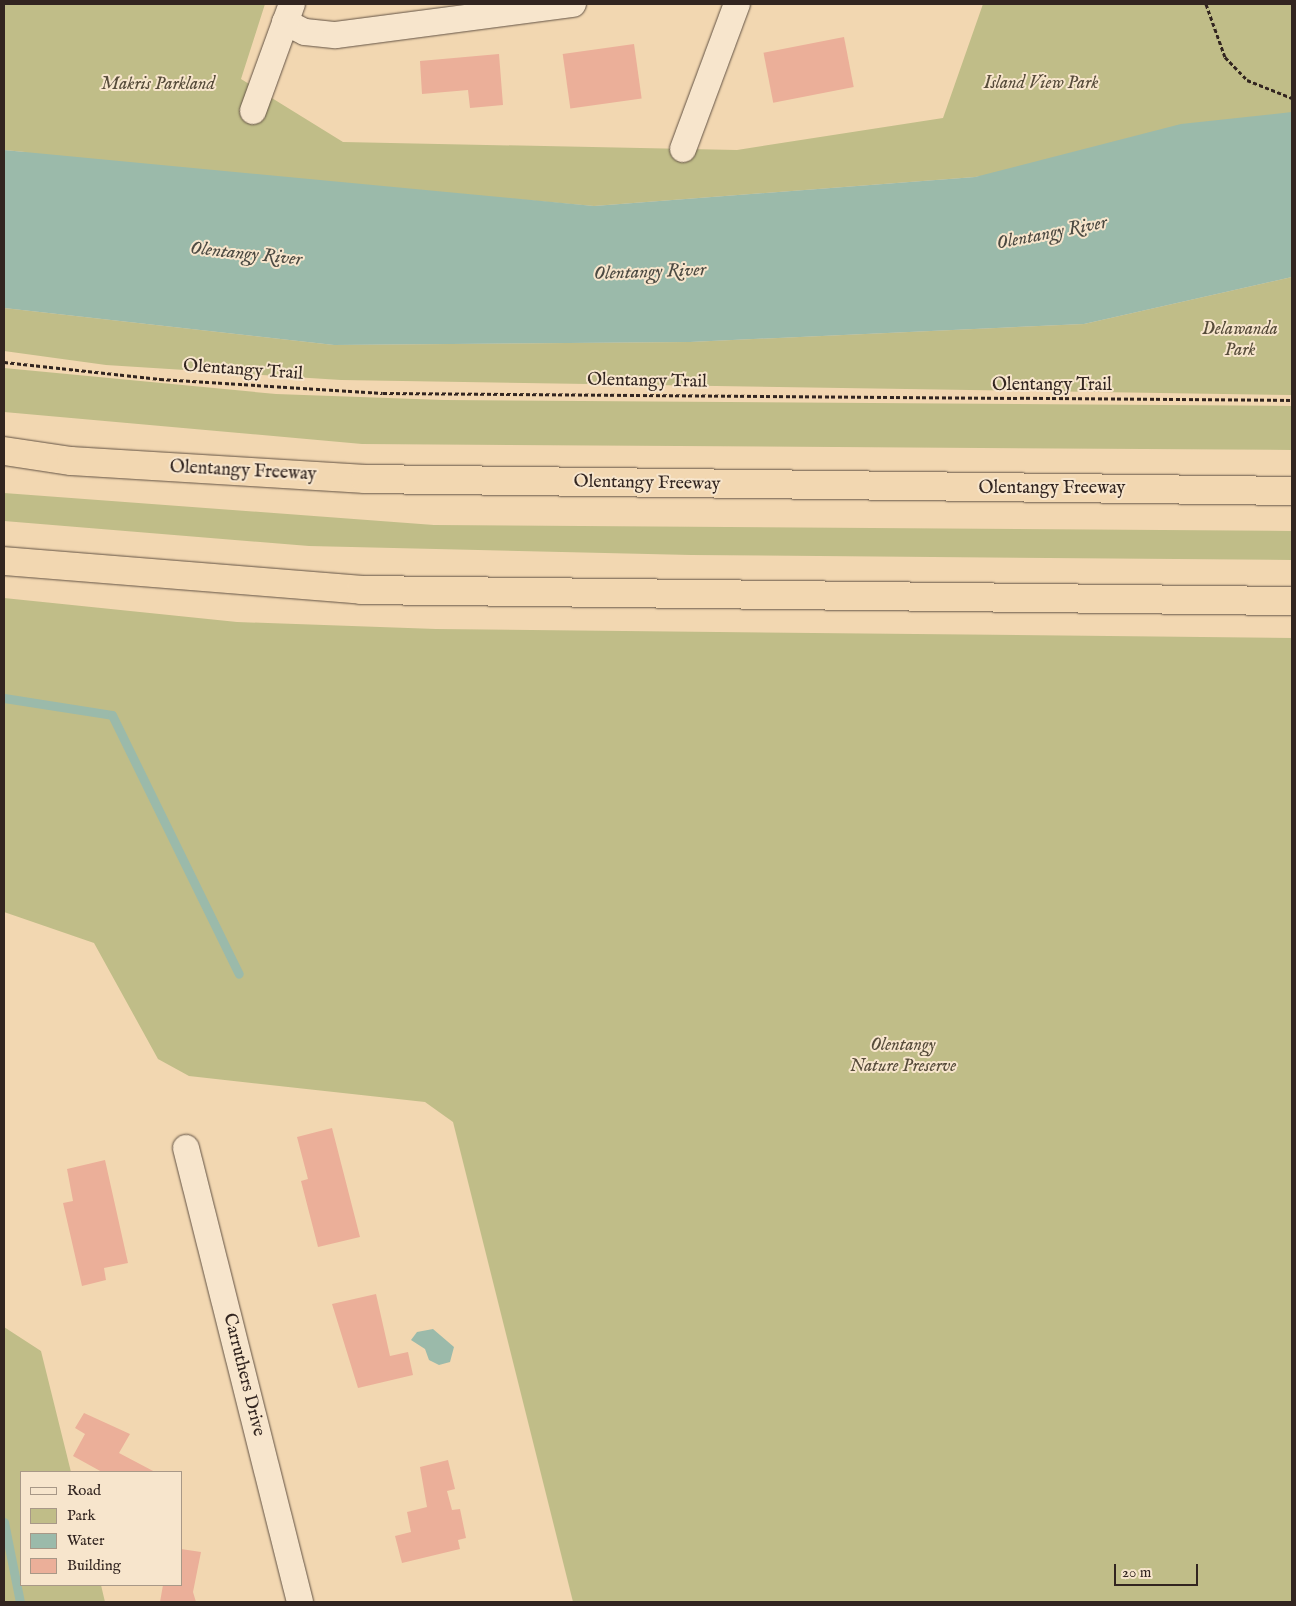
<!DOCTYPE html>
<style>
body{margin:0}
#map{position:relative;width:1296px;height:1606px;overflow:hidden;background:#f2d7b1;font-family:"IM FELL English",serif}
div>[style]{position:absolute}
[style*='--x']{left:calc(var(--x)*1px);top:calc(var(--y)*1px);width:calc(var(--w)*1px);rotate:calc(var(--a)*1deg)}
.green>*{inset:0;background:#c0bd88}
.water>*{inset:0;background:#9bbaaa}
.stream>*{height:9px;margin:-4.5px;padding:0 4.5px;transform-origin:4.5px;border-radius:4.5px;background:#9bbaaa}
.building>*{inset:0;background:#ebaf99;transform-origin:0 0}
.path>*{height:3px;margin-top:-1.5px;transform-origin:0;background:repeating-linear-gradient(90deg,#322520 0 4px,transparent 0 6.5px)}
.roads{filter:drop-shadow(0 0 1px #625244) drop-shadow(0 0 1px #625244)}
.street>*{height:26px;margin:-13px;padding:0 13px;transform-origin:13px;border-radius:13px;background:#f7e5cc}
.highway>*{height:28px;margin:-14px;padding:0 14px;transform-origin:14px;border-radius:14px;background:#f2d7b1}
span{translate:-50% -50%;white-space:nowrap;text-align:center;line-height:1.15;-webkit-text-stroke:4px #f7e5cc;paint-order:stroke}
.park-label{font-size:18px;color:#564b3a;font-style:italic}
.street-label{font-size:18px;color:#322520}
.water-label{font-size:19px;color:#4c4a42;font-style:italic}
.frame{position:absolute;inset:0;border:5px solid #322520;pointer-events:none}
.legend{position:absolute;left:20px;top:1471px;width:162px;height:115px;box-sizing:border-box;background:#f7e5cc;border:1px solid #a89887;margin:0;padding:6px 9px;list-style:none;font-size:15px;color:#322520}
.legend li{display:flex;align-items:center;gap:10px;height:25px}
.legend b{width:25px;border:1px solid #a89887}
.scale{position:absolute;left:1114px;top:1564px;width:84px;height:22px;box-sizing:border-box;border:2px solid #322520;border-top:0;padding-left:6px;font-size:15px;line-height:18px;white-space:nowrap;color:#322520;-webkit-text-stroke:4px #f7e5cc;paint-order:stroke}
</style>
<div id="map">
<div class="green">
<div style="clip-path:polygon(4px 4px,265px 4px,241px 79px,343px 142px,737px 150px,943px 118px,983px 4px,1292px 4px,1292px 123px,975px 177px,594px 206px,24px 156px,25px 152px,4px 150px)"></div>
<div style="clip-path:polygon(1292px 277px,1292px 395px,341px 380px,106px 365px,4px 351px,4px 308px,334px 345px,690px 342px,1084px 324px)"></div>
<div style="clip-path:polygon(4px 368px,276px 394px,444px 400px,1292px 406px,1292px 450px,362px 444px,4px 412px)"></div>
<div style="clip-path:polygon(4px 493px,434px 525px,1292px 531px,1292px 560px,691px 555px,309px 546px,4px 521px)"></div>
<div style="clip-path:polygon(4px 598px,237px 622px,436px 629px,1292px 638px,1292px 1602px,573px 1602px,453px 1122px,425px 1102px,189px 1076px,158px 1059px,94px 943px,4px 912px)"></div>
<div style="clip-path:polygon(4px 1327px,41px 1351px,71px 1472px,21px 1472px,21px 1585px,101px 1585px,105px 1602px,4px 1602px)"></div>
</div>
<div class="water">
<div style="clip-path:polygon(1292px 112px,1292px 277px,1084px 324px,690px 342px,334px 345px,4px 308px,4px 150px,594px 206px,975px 177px,1181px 124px)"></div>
<div style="clip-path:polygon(433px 1329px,454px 1347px,450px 1362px,439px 1365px,429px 1360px,425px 1349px,411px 1340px,417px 1332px)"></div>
</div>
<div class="stream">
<div style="--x:4;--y:698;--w:109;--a:8.9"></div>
<div style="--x:112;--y:715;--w:288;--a:63.9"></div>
<div style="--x:4;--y:1522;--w:82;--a:78.7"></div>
</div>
<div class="building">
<div style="left:844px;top:37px;width:51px;height:82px;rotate:79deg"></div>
<div style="left:634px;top:44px;width:55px;height:72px;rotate:82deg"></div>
<div style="clip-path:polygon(499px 54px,503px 105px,470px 108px,468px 90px,422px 94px,420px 61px)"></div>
<div style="clip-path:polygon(332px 1128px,360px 1237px,318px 1247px,301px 1181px,308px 1179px,297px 1137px)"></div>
<div style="clip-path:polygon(105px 1160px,128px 1263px,104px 1268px,106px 1280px,82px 1286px,63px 1203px,73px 1201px,67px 1169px)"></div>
<div style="clip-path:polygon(376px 1294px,390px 1356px,408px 1352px,413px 1375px,358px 1388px,332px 1304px)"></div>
<div style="clip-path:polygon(84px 1413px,130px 1434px,119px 1453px,155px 1472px,102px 1472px,73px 1456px,85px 1434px,75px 1428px)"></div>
<div style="clip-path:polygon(448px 1460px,455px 1489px,447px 1491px,452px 1510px,460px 1509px,466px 1538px,458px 1540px,460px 1549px,402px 1563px,395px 1536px,411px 1532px,407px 1512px,427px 1507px,420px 1467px)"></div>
<div style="clip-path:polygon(181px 1549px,201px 1552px,193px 1592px,196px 1602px,160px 1602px,163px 1585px,181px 1585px)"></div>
</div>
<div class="path">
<div style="--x:1206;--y:4;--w:56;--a:70.3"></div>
<div style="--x:1225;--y:57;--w:32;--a:46"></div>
<div style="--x:1247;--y:80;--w:48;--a:21.8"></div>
<div style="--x:4;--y:362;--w:157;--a:6.2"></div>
<div style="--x:160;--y:379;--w:223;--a:3.6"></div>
<div style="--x:383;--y:393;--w:909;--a:0.44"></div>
</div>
<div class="roads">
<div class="street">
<div style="--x:285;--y:22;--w:22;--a:27"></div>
<div style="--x:305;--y:32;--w:31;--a:6"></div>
<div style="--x:336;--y:35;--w:239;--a:-7.5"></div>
<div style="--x:253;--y:111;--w:114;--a:-70"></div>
<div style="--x:683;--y:149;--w:155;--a:-69.6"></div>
<div style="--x:186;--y:1148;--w:468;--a:75.9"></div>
</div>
<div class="highway">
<div style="--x:4;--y:451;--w:68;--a:8.5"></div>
<div style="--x:71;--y:461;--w:295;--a:3.5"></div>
<div style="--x:365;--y:479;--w:927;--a:0.74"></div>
<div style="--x:4;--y:561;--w:358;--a:4.6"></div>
<div style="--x:361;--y:590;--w:931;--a:0.68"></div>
</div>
</div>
<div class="park-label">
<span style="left:1041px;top:84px">Island View Park</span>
<span style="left:158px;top:85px">Makris Parkland</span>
<span style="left:1240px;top:341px">Delawanda<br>Park</span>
<span style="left:903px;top:1057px">Olentangy<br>Nature Preserve</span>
</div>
<div class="street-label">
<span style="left:243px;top:371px;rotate:4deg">Olentangy Trail</span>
<span style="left:647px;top:382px;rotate:1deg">Olentangy Trail</span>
<span style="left:1052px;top:386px">Olentangy Trail</span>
<span style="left:243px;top:472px;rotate:3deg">Olentangy Freeway</span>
<span style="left:647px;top:484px;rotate:1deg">Olentangy Freeway</span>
<span style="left:1052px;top:489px">Olentangy Freeway</span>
<span style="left:243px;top:1375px;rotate:76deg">Carruthers Drive</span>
</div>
<div class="water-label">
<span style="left:1052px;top:234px;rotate:-11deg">Olentangy River</span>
<span style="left:246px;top:255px;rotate:6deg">Olentangy River</span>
<span style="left:650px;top:273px;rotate:-2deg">Olentangy River</span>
</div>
<div class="frame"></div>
<ul class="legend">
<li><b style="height:6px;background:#f7e5cc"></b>Road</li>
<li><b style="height:14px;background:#c0bd88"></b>Park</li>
<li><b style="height:14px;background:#9bbaaa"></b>Water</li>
<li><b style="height:14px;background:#ebaf99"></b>Building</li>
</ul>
<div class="scale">20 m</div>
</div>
